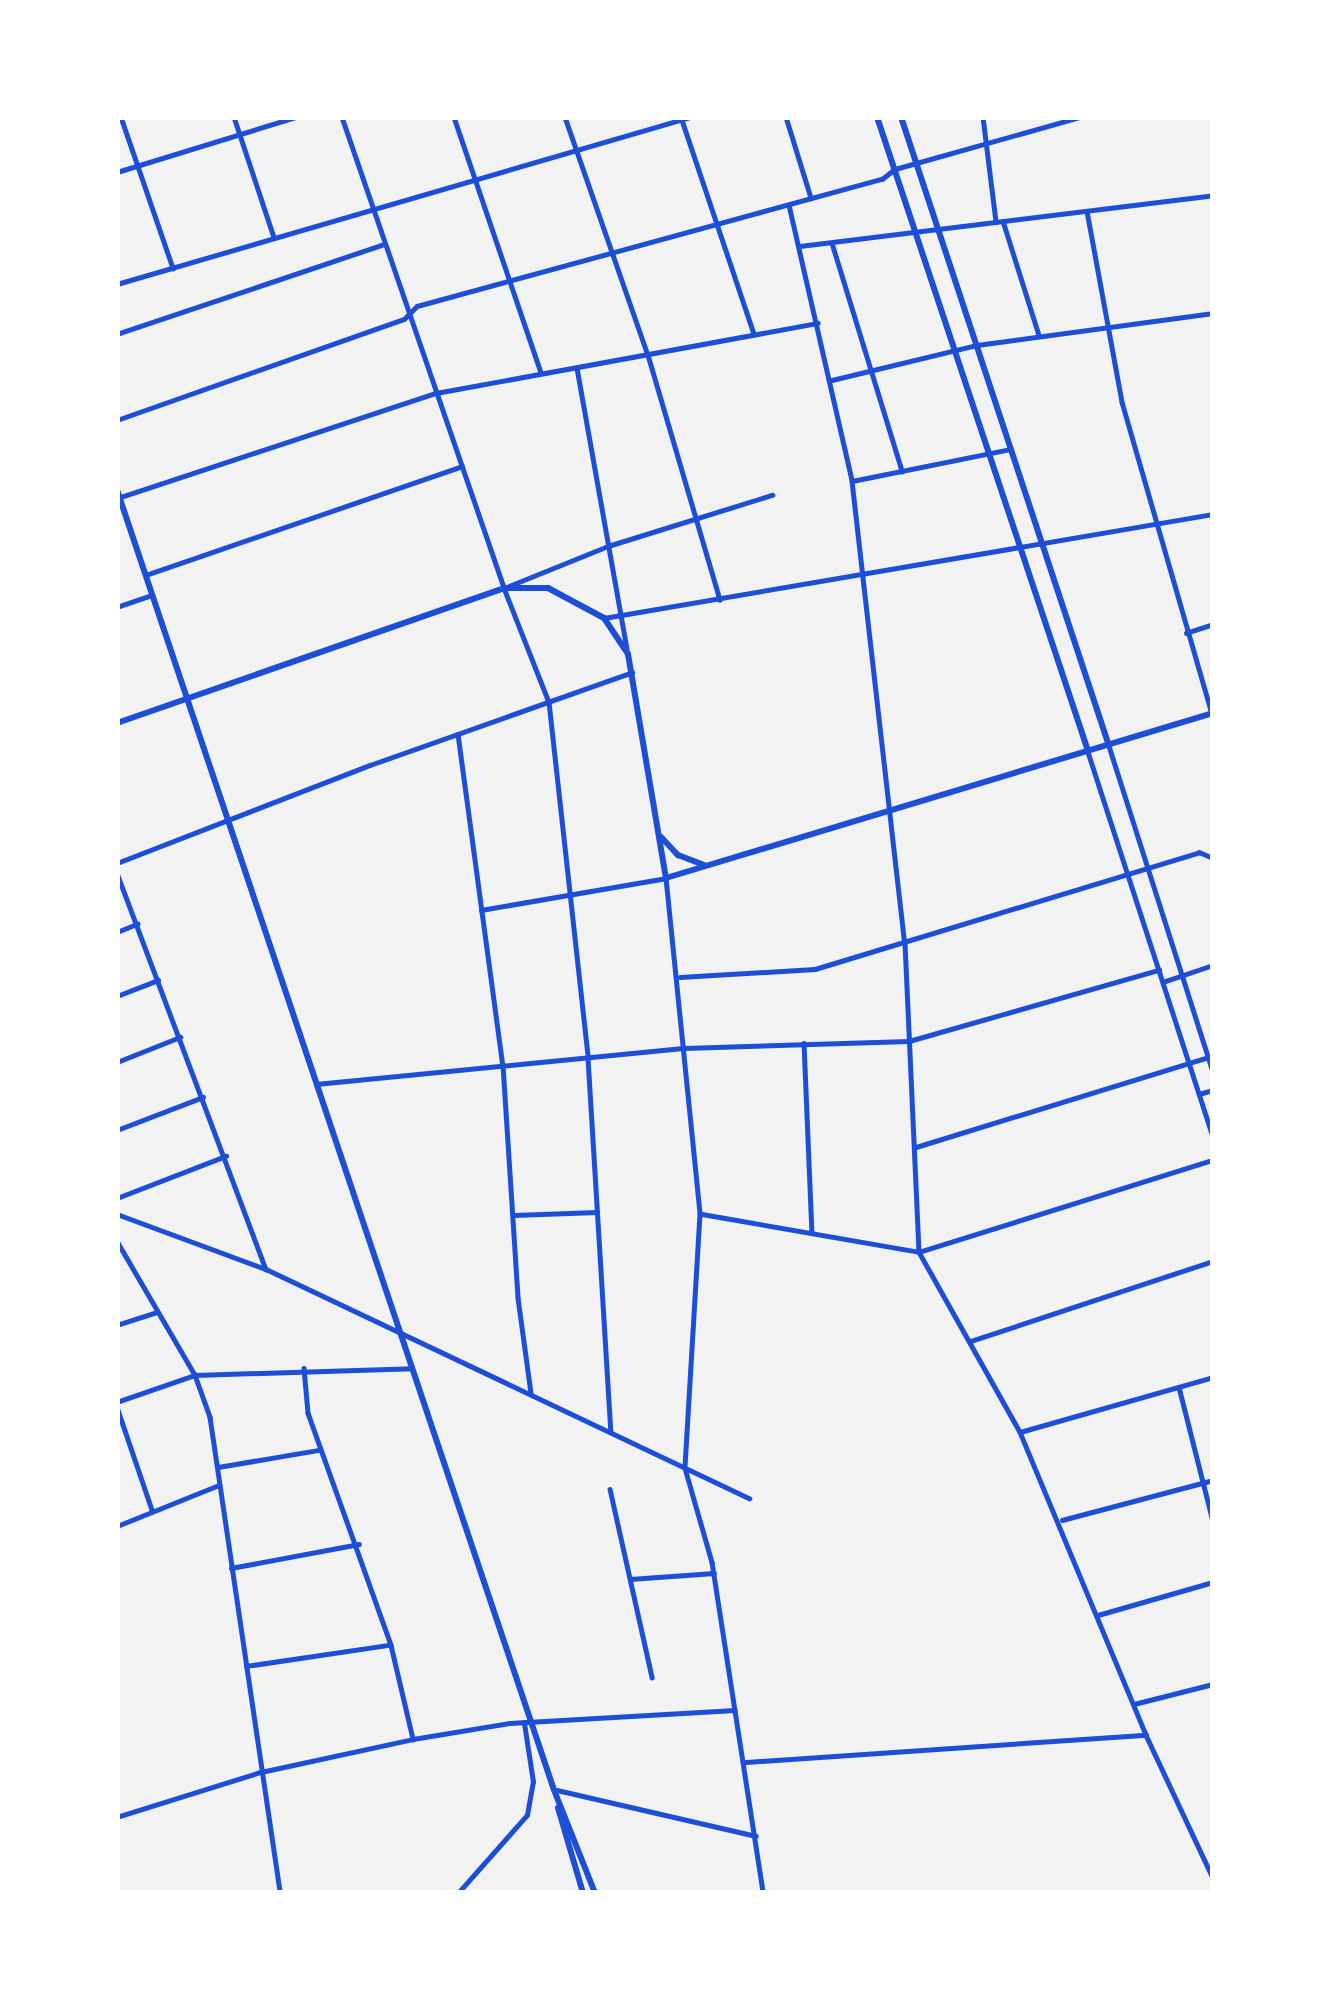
<!DOCTYPE html>
<style>
body{margin:0}
#map{position:relative;width:1330px;height:2010px;overflow:hidden;background:#f2f2f2;font-family:Mulish,sans-serif}
div>[style]{position:absolute}
[style*='--x']{left:calc(var(--x)*1px);top:calc(var(--y)*1px);width:calc(var(--w)*1px);rotate:calc(var(--a)*1deg)}
.minor>*{height:4.5px;margin:-2.25px;padding:0 2.25px;transform-origin:2.25px;border-radius:2.25px;background:#1d4ed8}
.tertiary>*{height:4.5px;margin:-2.25px;padding:0 2.25px;transform-origin:2.25px;border-radius:2.25px;background:#1d4ed8}
.secondary>*{height:6px;margin:-3px;padding:0 3px;transform-origin:3px;border-radius:3px;background:#1d4ed8}
span{translate:-50% -50%;white-space:nowrap;text-align:center;line-height:1.15;-webkit-text-stroke:9px #fff;paint-order:stroke}
.frame{position:absolute;inset:0;border:120px solid #fff;pointer-events:none}
</style>
<div id="map">
<div class="minor">
<div style="--x:121;--y:117;--w:160;--a:71"></div>
<div style="--x:234;--y:117;--w:126;--a:71.6"></div>
<div style="--x:342;--y:117;--w:498;--a:71"></div>
<div style="--x:504;--y:588;--w:123;--a:68.5"></div>
<div style="--x:549;--y:702;--w:358;--a:83.7"></div>
<div style="--x:588;--y:1058;--w:375;--a:86.5"></div>
<div style="--x:454;--y:117;--w:270;--a:71.2"></div>
<div style="--x:565;--y:117;--w:252;--a:70.8"></div>
<div style="--x:648;--y:355;--w:255;--a:73.6"></div>
<div style="--x:681;--y:117;--w:229;--a:71.4"></div>
<div style="--x:786;--y:117;--w:85;--a:72.8"></div>
<div style="--x:983;--y:117;--w:106;--a:82.9"></div>
<div style="--x:117;--y:172;--w:187;--a:-17.1"></div>
<div style="--x:789;--y:205;--w:283;--a:77.1"></div>
<div style="--x:852;--y:481;--w:465;--a:83.5"></div>
<div style="--x:905;--y:943;--w:309;--a:87.4"></div>
<div style="--x:919;--y:1252;--w:206;--a:60.7"></div>
<div style="--x:1020;--y:1432;--w:328;--a:67.4"></div>
<div style="--x:1146;--y:1735;--w:158;--a:64.9"></div>
<div style="--x:1087;--y:211;--w:194;--a:79.6"></div>
<div style="--x:1122;--y:402;--w:324;--a:73.9"></div>
<div style="--x:1003;--y:221;--w:120;--a:72.5"></div>
<div style="--x:832;--y:243;--w:239;--a:72.9"></div>
<div style="--x:800;--y:246;--w:416;--a:-7"></div>
<div style="--x:117;--y:284;--w:597;--a:-16.25"></div>
<div style="--x:117;--y:334;--w:282;--a:-18.6"></div>
<div style="--x:577;--y:368;--w:285;--a:79.9"></div>
<div style="--x:832;--y:380;--w:149;--a:-13.6"></div>
<div style="--x:977;--y:345;--w:238;--a:-7.7"></div>
<div style="--x:117;--y:420;--w:304;--a:-19.4"></div>
<div style="--x:404;--y:319;--w:18;--a:-45"></div>
<div style="--x:417;--y:306;--w:482;--a:-15.3"></div>
<div style="--x:882;--y:179;--w:16;--a:-38"></div>
<div style="--x:895;--y:169;--w:192;--a:-15.7"></div>
<div style="--x:852;--y:481;--w:162;--a:-11.4"></div>
<div style="--x:121;--y:497;--w:332;--a:-18.3"></div>
<div style="--x:436;--y:393;--w:388;--a:-10.4"></div>
<div style="--x:146;--y:575;--w:334;--a:-19"></div>
<div style="--x:509;--y:586;--w:107;--a:-22"></div>
<div style="--x:608;--y:546;--w:172;--a:-17.3"></div>
<div style="--x:117;--y:607;--w:36;--a:-19"></div>
<div style="--x:604;--y:618;--w:618;--a:-9.69"></div>
<div style="--x:1186;--y:633;--w:28;--a:-18"></div>
<div style="--x:458;--y:734;--w:334;--a:82.3"></div>
<div style="--x:503;--y:1065;--w:233;--a:86.3"></div>
<div style="--x:518;--y:1298;--w:96;--a:82.2"></div>
<div style="--x:117;--y:863;--w:271;--a:-21.2"></div>
<div style="--x:370;--y:765;--w:278;--a:-19.5"></div>
<div style="--x:117;--y:873;--w:423;--a:69.4"></div>
<div style="--x:481;--y:910;--w:188;--a:-9.8"></div>
<div style="--x:666;--y:878;--w:338;--a:84.2"></div>
<div style="--x:700;--y:1214;--w:254;--a:93.4"></div>
<div style="--x:685;--y:1468;--w:98;--a:74"></div>
<div style="--x:712;--y:1562;--w:335;--a:81.2"></div>
<div style="--x:117;--y:932;--w:22;--a:-22"></div>
<div style="--x:680;--y:977;--w:135;--a:-3.4"></div>
<div style="--x:815;--y:969;--w:401;--a:-16.9"></div>
<div style="--x:1199;--y:852;--w:15;--a:23"></div>
<div style="--x:1163;--y:982;--w:53;--a:-18.8"></div>
<div style="--x:117;--y:996;--w:44;--a:-21.3"></div>
<div style="--x:804;--y:1043;--w:190;--a:87.6"></div>
<div style="--x:117;--y:1062;--w:68;--a:-21.6"></div>
<div style="--x:316;--y:1084;--w:371;--a:-5.6"></div>
<div style="--x:685;--y:1048;--w:224;--a:-1.8"></div>
<div style="--x:909;--y:1041;--w:260;--a:-15.9"></div>
<div style="--x:1199;--y:1094;--w:15;--a:-16"></div>
<div style="--x:117;--y:1130;--w:92;--a:-21"></div>
<div style="--x:916;--y:1147;--w:307;--a:-17.1"></div>
<div style="--x:117;--y:1198;--w:117;--a:-21.1"></div>
<div style="--x:117;--y:1214;--w:159;--a:20.3"></div>
<div style="--x:266;--y:1269;--w:535;--a:25.37"></div>
<div style="--x:702;--y:1214;--w:220;--a:9.9"></div>
<div style="--x:919;--y:1252;--w:308;--a:-17.4"></div>
<div style="--x:514;--y:1215;--w:83;--a:-2.1"></div>
<div style="--x:117;--y:1241;--w:155;--a:59.8"></div>
<div style="--x:195;--y:1375;--w:45;--a:70.3"></div>
<div style="--x:210;--y:1417;--w:481;--a:81.6"></div>
<div style="--x:117;--y:1325;--w:42;--a:-18"></div>
<div style="--x:971;--y:1341;--w:255;--a:-18.3"></div>
<div style="--x:304;--y:1368;--w:45;--a:84.9"></div>
<div style="--x:308;--y:1413;--w:246;--a:70.3"></div>
<div style="--x:391;--y:1645;--w:97;--a:76.8"></div>
<div style="--x:1179;--y:1387;--w:138;--a:75.8"></div>
<div style="--x:117;--y:1402;--w:83;--a:-19.1"></div>
<div style="--x:195;--y:1375;--w:217;--a:-1.8"></div>
<div style="--x:117;--y:1407;--w:109;--a:71.2"></div>
<div style="--x:1020;--y:1432;--w:201;--a:-15.9"></div>
<div style="--x:218;--y:1467;--w:102;--a:-9.6"></div>
<div style="--x:610;--y:1489;--w:193;--a:77.4"></div>
<div style="--x:1062;--y:1520;--w:156;--a:-14.8"></div>
<div style="--x:117;--y:1526;--w:110;--a:-21.9"></div>
<div style="--x:231;--y:1568;--w:130;--a:-10.6"></div>
<div style="--x:630;--y:1579;--w:84;--a:-4.1"></div>
<div style="--x:1098;--y:1615;--w:120;--a:-16"></div>
<div style="--x:246;--y:1666;--w:144;--a:-8.4"></div>
<div style="--x:1134;--y:1704;--w:81;--a:-14.2"></div>
<div style="--x:746;--y:1762;--w:401;--a:-3.9"></div>
<div style="--x:557;--y:1790;--w:204;--a:13"></div>
<div style="--x:117;--y:1817;--w:151;--a:-17.4"></div>
<div style="--x:261;--y:1772;--w:156;--a:-12.2"></div>
<div style="--x:413;--y:1739;--w:98;--a:-9.4"></div>
<div style="--x:510;--y:1723;--w:225;--a:-3.3"></div>
<div style="--x:458;--y:1893;--w:104;--a:-48.5"></div>
<div style="--x:527;--y:1815;--w:34;--a:-80"></div>
<div style="--x:533;--y:1782;--w:60;--a:-98.7"></div>
</div>
<div class="tertiary">
<div style="--x:1109;--y:746;--w:341;--a:72.3"></div>
<div style="--x:1088;--y:752;--w:405;--a:72"></div>
</div>
<div class="secondary">
<div style="--x:877;--y:117;--w:668;--a:71.59"></div>
<div style="--x:901;--y:117;--w:662;--a:71.7"></div>
<div style="--x:117;--y:490;--w:1371;--a:71.42"></div>
<div style="--x:554;--y:1790;--w:111;--a:68.3"></div>
<div style="--x:117;--y:723;--w:410;--a:-19.2"></div>
<div style="--x:504;--y:588;--w:44;--a:0"></div>
<div style="--x:548;--y:588;--w:64;--a:28.2"></div>
<div style="--x:604;--y:618;--w:43;--a:56.3"></div>
<div style="--x:628;--y:654;--w:227;--a:80.4"></div>
<div style="--x:666;--y:878;--w:571;--a:-16.79"></div>
<div style="--x:661;--y:837;--w:25;--a:47"></div>
<div style="--x:678;--y:855;--w:28;--a:21"></div>
<div style="--x:558;--y:1808;--w:89;--a:73.6"></div>
</div>
<div class="frame"></div>
</div>
